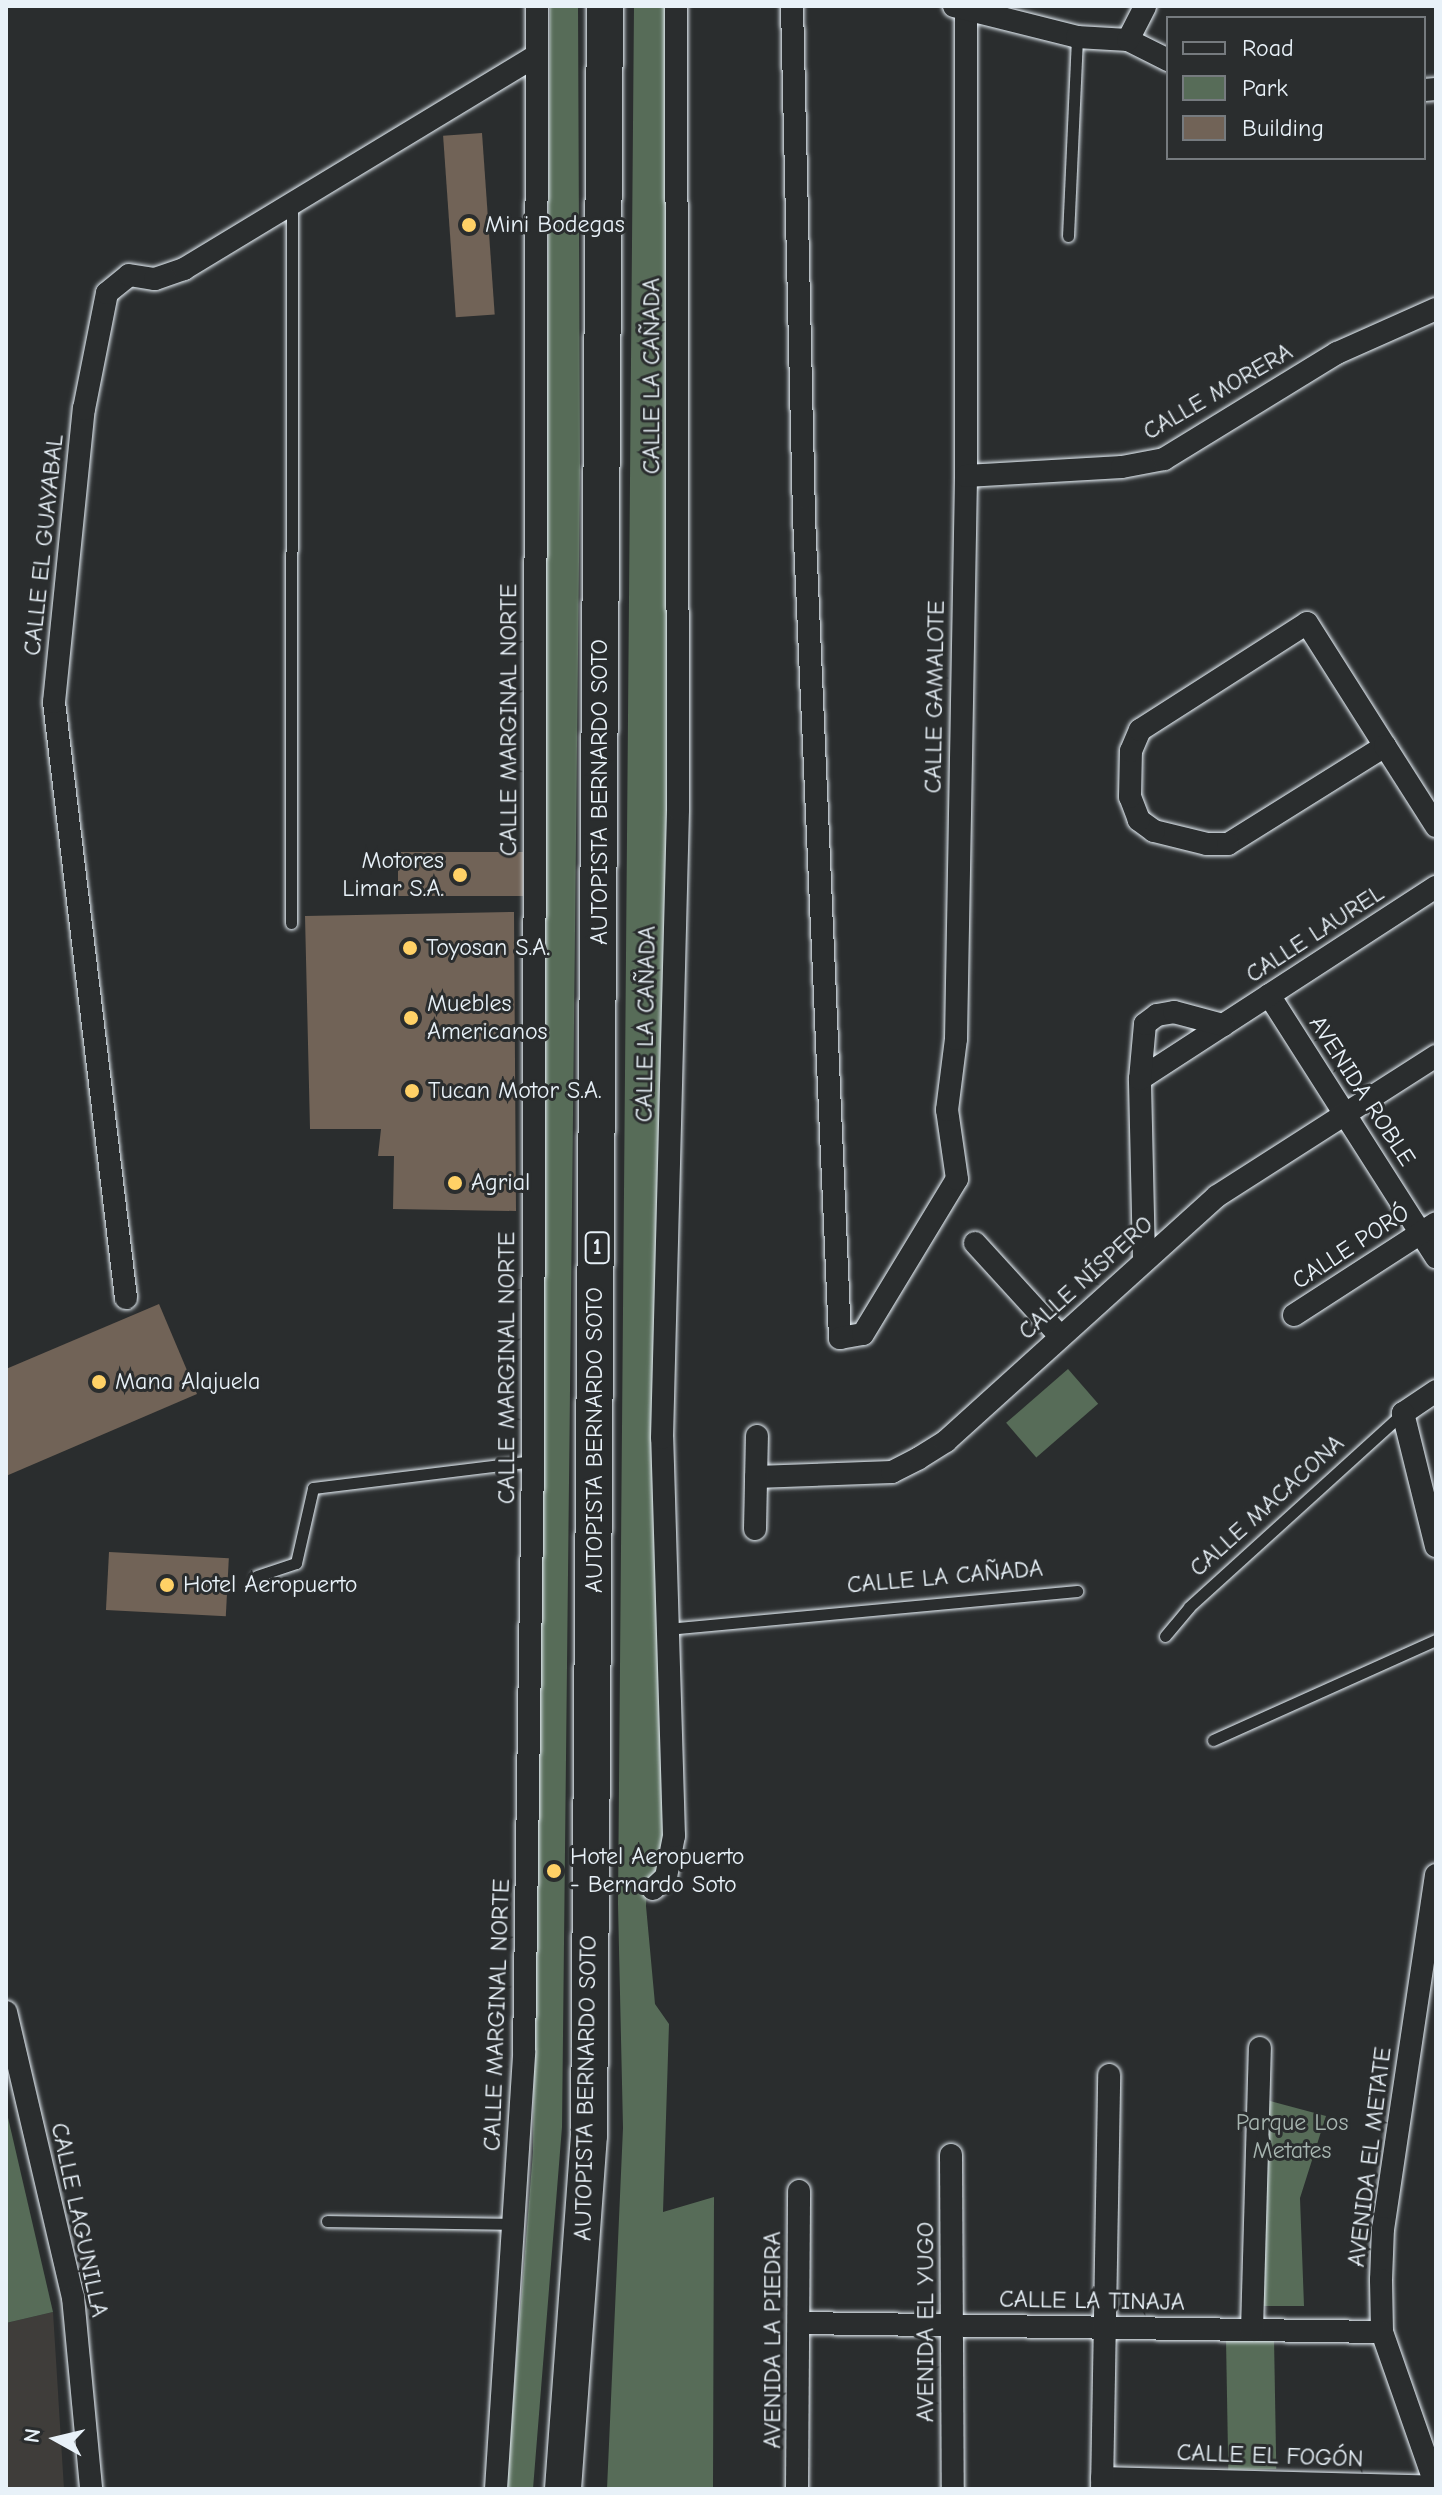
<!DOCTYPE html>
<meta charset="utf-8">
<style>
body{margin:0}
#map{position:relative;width:1442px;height:2495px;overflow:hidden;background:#2a2d2e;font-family:"Comic Neue",sans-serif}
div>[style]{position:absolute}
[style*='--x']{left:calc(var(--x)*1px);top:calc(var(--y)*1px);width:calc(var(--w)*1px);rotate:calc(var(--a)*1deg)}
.built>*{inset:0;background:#3f3d3a}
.green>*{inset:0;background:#576c58;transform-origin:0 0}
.building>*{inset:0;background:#716357;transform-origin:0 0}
.roads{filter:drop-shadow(0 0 2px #e8f1f8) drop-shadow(0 0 2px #e8f1f8)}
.service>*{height:11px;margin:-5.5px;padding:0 5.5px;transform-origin:5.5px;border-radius:5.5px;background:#2a2d2e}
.minor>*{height:22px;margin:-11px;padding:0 11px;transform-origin:11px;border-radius:11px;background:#2a2d2e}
.trunk>*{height:36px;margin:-18px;padding:0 18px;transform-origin:18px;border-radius:18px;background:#2a2d2e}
.dots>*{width:22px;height:22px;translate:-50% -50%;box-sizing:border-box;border:4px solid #2a2d2e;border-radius:50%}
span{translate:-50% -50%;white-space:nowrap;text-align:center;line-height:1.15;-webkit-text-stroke:6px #2a2d2e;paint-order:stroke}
.shield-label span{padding:2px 6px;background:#2a2d2e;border:2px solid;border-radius:6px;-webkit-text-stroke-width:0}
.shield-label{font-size:22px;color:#e8f1f8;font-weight:700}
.poi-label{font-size:24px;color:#e8f1f8}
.left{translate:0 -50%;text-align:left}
.right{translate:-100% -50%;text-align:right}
.street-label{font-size:24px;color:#e8f1f8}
.park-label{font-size:24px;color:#a7b5b0}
.frame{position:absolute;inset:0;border:8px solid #e8f1f8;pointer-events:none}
.legend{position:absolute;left:1166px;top:16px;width:260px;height:144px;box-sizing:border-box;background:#2a2d2e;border:2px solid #767b7f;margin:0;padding:10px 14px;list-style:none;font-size:24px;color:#e8f1f8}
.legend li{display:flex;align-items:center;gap:16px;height:40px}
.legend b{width:40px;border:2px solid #767b7f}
.north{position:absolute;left:16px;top:2399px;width:80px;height:80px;-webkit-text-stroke:6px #2a2d2e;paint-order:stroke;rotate:278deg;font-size:22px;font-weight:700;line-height:32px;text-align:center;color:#e8f1f8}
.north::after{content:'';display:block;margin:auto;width:28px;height:36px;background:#e8f1f8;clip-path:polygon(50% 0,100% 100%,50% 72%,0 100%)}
</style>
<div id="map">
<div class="built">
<div style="clip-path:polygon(53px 2312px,64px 2489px,6px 2489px,6px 2323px)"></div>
</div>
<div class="green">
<div style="clip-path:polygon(550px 6px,578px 6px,580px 469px,562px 2127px,533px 2489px,506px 2489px,533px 2152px)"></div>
<div style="clip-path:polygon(634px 6px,669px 6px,671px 792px,664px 1862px,647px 1885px,646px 1906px,655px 2004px,669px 2024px,663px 2212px,714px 2197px,713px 2489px,607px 2489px,623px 2128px,618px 1904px)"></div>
<div style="left:1068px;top:1369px;width:46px;height:82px;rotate:49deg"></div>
<div style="clip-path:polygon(1266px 2100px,1326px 2116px,1300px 2198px,1304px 2306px,1260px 2306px)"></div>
<div style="clip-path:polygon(6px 2109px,53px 2312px,6px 2323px)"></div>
<div style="left:1274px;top:2338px;width:131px;height:48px;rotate:89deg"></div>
</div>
<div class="building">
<div style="left:482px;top:133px;width:182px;height:39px;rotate:86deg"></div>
<div style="left:523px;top:852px;width:44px;height:125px;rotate:90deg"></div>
<div style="clip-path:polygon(514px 912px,516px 1211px,393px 1209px,394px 1156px,378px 1156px,381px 1129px,310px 1129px,305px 916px)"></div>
<div style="clip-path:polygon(159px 1304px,197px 1394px,6px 1476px,6px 1369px)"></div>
<div style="left:109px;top:1552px;width:120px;height:58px;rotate:3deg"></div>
</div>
<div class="roads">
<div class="service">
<div style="--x:1068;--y:236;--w:199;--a:-87.4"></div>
<div style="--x:291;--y:923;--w:718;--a:-89.92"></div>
<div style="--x:257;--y:1576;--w:41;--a:-18.4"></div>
<div style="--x:296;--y:1563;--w:77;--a:-77.2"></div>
<div style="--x:313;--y:1488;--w:222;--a:-7"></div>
<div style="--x:667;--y:1629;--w:412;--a:-5.3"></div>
<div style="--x:1165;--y:1636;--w:38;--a:-50"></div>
<div style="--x:1189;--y:1607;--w:289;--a:-42.2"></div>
<div style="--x:1213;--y:1740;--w:244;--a:-24.2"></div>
<div style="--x:327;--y:2221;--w:188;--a:0.9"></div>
</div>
<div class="minor">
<div style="--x:792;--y:6;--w:511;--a:88.65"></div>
<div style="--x:804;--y:517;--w:822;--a:87.49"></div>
<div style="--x:840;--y:1338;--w:23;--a:-10"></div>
<div style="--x:863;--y:1334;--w:181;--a:-58.8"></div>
<div style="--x:957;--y:1179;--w:70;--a:-98.2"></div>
<div style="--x:947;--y:1110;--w:72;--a:-82.8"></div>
<div style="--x:956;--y:1039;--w:563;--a:-88.98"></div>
<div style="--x:966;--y:476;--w:466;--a:-90"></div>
<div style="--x:954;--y:6;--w:127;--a:14.1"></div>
<div style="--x:1077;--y:37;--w:51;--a:3.4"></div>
<div style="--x:1128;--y:40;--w:45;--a:26.6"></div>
<div style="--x:1128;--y:40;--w:38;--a:-63"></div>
<div style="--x:1424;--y:90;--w:12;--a:-5"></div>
<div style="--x:966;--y:476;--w:156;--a:-3.3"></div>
<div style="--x:1122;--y:467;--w:43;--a:-10.8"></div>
<div style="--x:1164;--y:459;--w:203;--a:-31.5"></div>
<div style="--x:1337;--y:353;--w:108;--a:-24"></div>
<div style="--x:1385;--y:746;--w:185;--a:148"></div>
<div style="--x:1228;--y:844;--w:21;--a:180"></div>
<div style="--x:1207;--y:844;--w:55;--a:-166.2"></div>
<div style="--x:1154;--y:831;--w:19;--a:-144"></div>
<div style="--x:1139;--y:820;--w:25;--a:-111"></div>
<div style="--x:1130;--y:797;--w:46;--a:-88.8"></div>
<div style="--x:1131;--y:751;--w:23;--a:-67"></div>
<div style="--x:1140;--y:730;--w:198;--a:-32.6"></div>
<div style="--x:1307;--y:623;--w:146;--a:57.6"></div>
<div style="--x:1385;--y:746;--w:95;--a:57.5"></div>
<div style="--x:1269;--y:995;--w:311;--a:57.5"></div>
<div style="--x:1140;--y:1079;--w:353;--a:-33"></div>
<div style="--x:975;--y:1243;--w:126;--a:47.6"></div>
<div style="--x:1144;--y:1259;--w:180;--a:-91.3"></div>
<div style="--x:1140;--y:1079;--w:55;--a:-84.8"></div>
<div style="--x:1145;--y:1024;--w:15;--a:-37"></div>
<div style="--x:1157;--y:1015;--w:17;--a:-10"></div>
<div style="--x:1174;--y:1012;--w:51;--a:14.9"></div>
<div style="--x:126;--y:1298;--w:600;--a:-96.89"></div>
<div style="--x:54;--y:702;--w:295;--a:-84.2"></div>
<div style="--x:84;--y:409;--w:118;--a:-78.8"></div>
<div style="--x:107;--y:293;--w:28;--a:-39"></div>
<div style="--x:129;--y:275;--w:26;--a:9"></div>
<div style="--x:155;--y:279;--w:31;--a:-19"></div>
<div style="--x:184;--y:269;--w:411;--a:-31.2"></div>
<div style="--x:1294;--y:1315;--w:169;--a:-32.9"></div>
<div style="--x:1436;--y:1391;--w:40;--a:146"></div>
<div style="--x:1403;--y:1413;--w:137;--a:76.1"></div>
<div style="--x:756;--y:1477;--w:136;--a:-2.1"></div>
<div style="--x:892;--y:1472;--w:30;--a:-27"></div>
<div style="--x:919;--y:1458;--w:32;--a:-32"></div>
<div style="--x:946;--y:1441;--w:365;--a:-42.1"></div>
<div style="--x:1217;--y:1196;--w:260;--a:-32.6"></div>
<div style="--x:755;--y:1529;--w:93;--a:-88.8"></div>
<div style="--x:1436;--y:1875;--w:357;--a:98.5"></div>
<div style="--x:1383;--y:2228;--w:52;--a:92.2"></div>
<div style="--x:1381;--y:2280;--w:52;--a:88.9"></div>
<div style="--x:1382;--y:2332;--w:163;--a:70.7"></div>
<div style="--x:653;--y:1889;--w:18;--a:-43"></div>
<div style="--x:666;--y:1877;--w:42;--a:-79"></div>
<div style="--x:674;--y:1836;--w:398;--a:-91.7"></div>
<div style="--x:662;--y:1438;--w:629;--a:-88.54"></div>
<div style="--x:678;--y:809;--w:803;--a:-90.14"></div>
<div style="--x:6;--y:2012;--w:293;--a:76.8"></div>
<div style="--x:73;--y:2297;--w:193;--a:84.6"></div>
<div style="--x:951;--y:2155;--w:334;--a:89.7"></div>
<div style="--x:801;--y:2323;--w:581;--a:0.89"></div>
<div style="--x:1252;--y:2330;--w:282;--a:-88.4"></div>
<div style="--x:1102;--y:2478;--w:334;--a:1.5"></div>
<div style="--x:496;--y:2489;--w:438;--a:-86.3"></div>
<div style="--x:524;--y:2052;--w:591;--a:-89.13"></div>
<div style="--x:533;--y:1461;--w:1455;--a:-89.84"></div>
<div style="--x:797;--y:2489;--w:298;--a:-89.6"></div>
<div style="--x:1102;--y:2489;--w:414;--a:-89"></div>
</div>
<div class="trunk">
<div style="--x:563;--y:2489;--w:355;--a:-85.8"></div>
<div style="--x:589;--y:2135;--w:2129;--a:-89.57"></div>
</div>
</div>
<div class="dots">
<div style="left:469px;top:225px;background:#ffd166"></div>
<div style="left:460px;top:875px;background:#ffd166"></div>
<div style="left:410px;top:948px;background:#ffd166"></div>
<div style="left:411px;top:1018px;background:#ffd166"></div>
<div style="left:412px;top:1091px;background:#ffd166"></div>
<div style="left:455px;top:1183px;background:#ffd166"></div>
<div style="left:99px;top:1382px;background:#ffd166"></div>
<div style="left:167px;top:1585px;background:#ffd166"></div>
<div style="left:554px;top:1871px;background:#ffd166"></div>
</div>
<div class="shield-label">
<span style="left:597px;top:1248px">1</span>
</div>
<div class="poi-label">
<span class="left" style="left:485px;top:225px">Mini Bodegas</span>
<span class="right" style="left:444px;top:875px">Motores<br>Limar S.A.</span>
<span class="left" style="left:426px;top:948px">Toyosan S.A.</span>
<span class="left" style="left:427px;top:1018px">Muebles<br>Americanos</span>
<span class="left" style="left:428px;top:1091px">Tucan Motor S.A.</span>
<span class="left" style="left:471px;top:1183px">Agrial</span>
<span class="left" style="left:115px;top:1382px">Mana Alajuela</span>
<span class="left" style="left:183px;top:1585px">Hotel Aeropuerto</span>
<span class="left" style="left:570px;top:1871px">Hotel Aeropuerto<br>- Bernardo Soto</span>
</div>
<div class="street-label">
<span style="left:652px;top:376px;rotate:-90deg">CALLE LA CAÑADA</span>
<span style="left:1218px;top:392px;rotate:-30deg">CALLE MORERA</span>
<span style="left:44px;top:545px;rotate:-84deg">CALLE EL GUAYABAL</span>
<span style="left:935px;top:697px;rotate:-89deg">CALLE GAMALOTE</span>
<span style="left:509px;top:720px;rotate:-90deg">CALLE MARGINAL NORTE</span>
<span style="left:600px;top:792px;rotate:-90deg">AUTOPISTA BERNARDO SOTO</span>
<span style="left:1315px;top:934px;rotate:-33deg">CALLE LAUREL</span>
<span style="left:646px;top:1024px;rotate:-89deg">CALLE LA CAÑADA</span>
<span style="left:1362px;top:1091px;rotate:57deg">AVENIDA ROBLE</span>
<span style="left:1351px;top:1247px;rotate:-33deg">CALLE PORÓ</span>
<span style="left:1086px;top:1278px;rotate:-42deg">CALLE NÍSPERO</span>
<span style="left:507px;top:1368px;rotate:-90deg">CALLE MARGINAL NORTE</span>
<span style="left:595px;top:1440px;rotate:-90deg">AUTOPISTA BERNARDO SOTO</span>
<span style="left:1267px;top:1506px;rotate:-42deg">CALLE MACACONA</span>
<span style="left:945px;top:1577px;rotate:-5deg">CALLE LA CAÑADA</span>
<span style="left:497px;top:2015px;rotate:-88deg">CALLE MARGINAL NORTE</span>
<span style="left:586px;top:2088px;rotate:-89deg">AUTOPISTA BERNARDO SOTO</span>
<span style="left:1370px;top:2157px;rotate:-83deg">AVENIDA EL METATE</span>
<span style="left:79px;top:2220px;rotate:78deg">CALLE LAGUNILLA</span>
<span style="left:1092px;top:2301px;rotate:1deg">CALLE LA TINAJA</span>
<span style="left:926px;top:2322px;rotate:-90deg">AVENIDA EL YUGO</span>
<span style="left:773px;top:2340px;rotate:-90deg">AVENIDA LA PIEDRA</span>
<span style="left:1270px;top:2456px;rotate:2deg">CALLE EL FOGÓN</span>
</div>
<div class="park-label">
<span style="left:1292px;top:2137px">Parque Los<br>Metates</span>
</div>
<div class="frame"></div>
<ul class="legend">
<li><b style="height:10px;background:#2a2d2e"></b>Road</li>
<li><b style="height:22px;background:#576c58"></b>Park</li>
<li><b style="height:22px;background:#716357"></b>Building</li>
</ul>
<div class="north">N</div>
</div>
